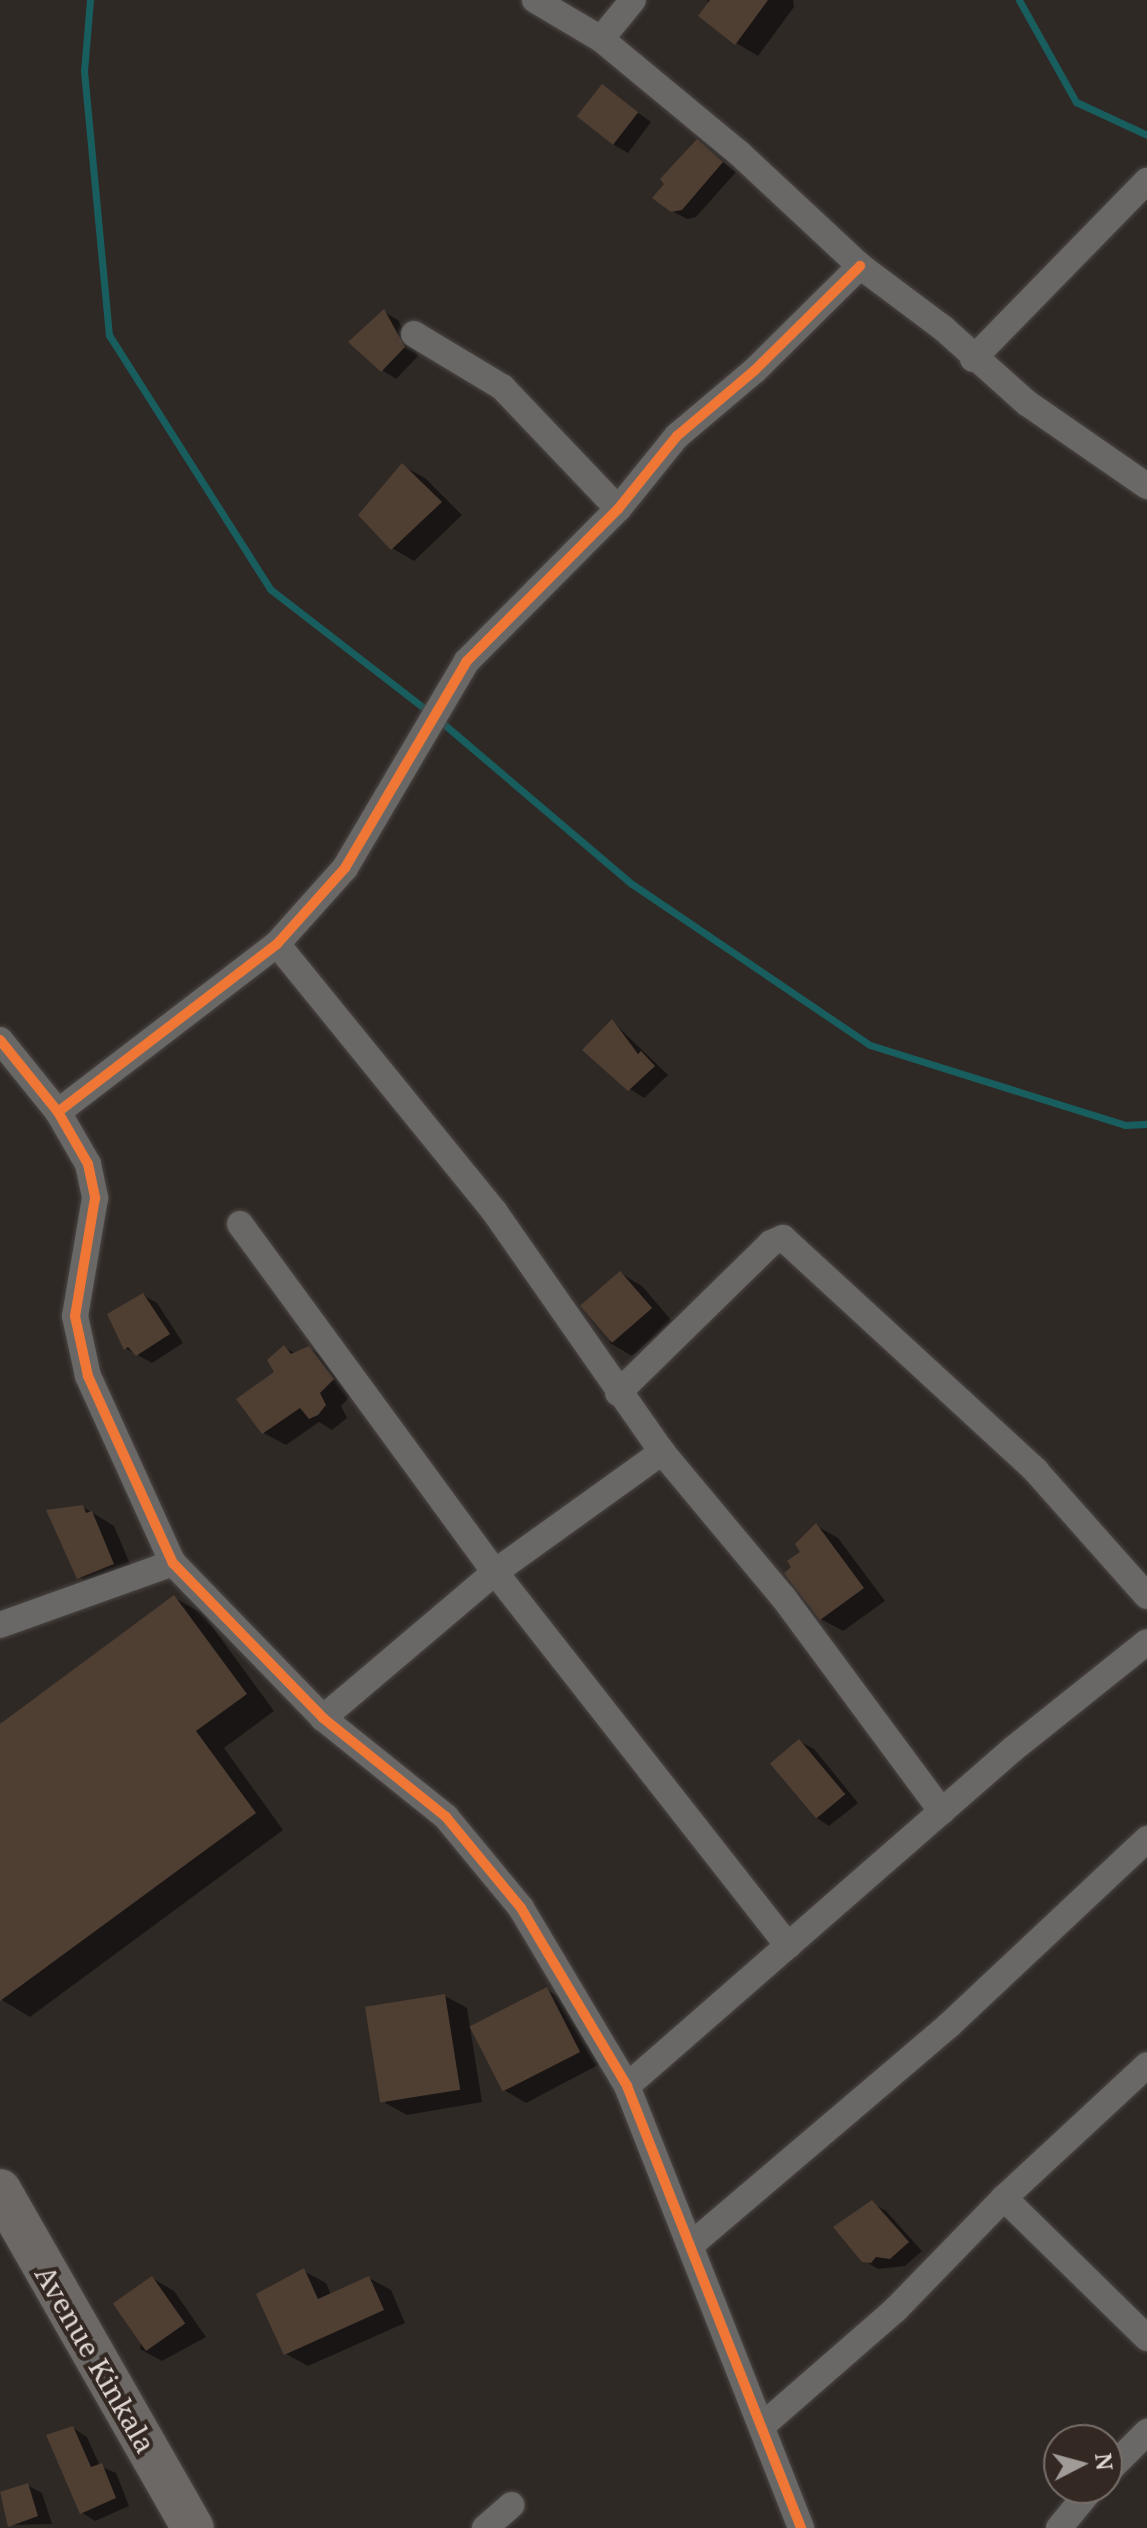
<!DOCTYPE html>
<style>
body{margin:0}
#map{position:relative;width:1147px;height:2528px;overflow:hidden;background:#2f2926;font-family:"Noto Serif",serif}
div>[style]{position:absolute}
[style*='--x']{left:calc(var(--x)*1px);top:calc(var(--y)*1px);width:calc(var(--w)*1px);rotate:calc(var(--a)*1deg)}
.shadow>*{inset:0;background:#0007}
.stream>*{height:7px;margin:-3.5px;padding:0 3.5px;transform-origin:3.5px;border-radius:3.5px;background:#195e5f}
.building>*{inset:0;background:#4f3e32;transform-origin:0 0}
.roads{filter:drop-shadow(0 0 2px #4a4643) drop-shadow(0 0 2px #4a4643)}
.minor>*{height:26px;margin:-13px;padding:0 13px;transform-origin:13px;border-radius:13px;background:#6a6866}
.primary>*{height:42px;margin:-21px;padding:0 21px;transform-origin:21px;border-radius:21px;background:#6b6866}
.cycleway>*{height:10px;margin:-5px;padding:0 5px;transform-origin:5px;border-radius:5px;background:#f07635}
span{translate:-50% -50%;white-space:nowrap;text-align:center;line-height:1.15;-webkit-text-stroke:8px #332822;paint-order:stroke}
.street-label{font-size:28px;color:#dfd8d4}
.north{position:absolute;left:1043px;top:2424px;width:80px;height:80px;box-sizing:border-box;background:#332822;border:2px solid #786e69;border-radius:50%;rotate:84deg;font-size:22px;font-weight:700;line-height:32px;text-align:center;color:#dfd8d4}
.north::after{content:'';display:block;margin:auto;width:28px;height:36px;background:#a19b97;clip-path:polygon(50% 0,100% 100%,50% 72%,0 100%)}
</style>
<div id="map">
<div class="shadow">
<div style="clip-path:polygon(707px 0,793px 0,794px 7px,758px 56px,736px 43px)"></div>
<div style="clip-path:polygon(602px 87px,651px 122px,628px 153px,614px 145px)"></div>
<div style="clip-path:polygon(697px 142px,736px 172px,696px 217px,687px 219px,672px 211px)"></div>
<div style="clip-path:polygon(384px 312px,398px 320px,418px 356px,396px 379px,382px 370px)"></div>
<div style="clip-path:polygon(403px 466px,425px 478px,462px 515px,414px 561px,392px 548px)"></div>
<div style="clip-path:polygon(613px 1022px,668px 1075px,644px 1098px,630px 1089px)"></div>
<div style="clip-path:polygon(620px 1273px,642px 1286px,672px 1321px,632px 1356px,610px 1343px)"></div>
<div style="clip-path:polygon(143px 1295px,157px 1303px,183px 1343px,152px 1363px,125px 1348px)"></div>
<div style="clip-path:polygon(284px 1347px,296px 1354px,309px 1348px,331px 1361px,354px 1392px,341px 1406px,347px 1418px,332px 1430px,319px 1422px,286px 1445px,264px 1433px)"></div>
<div style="clip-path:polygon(83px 1507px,114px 1526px,135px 1576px,101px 1590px,79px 1577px)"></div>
<div style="clip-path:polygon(817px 1526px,838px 1538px,885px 1601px,843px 1631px,821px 1619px,803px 1553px)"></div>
<div style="clip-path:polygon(175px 1598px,203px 1614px,274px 1711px,224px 1748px,283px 1830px,30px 2017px,0 1999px,0 1727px)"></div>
<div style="clip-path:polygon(799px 1741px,814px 1749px,858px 1803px,829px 1826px,815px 1817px)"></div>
<div style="clip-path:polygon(547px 1990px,569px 2002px,600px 2064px,526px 2103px,504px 2090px)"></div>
<div style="clip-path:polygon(445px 1996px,467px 2008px,482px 2102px,407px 2115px,385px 2103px)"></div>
<div style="clip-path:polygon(872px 2203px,886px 2211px,922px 2251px,905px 2266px,878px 2269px,863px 2260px)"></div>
<div style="clip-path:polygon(304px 2271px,326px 2283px,331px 2295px,369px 2278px,391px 2290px,405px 2323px,308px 2366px,286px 2354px)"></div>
<div style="clip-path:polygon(152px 2278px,174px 2291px,206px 2337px,162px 2361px,140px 2349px)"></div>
<div style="clip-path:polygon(73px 2428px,87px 2437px,100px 2466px,116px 2473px,129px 2506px,95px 2521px,81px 2512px)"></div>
<div style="clip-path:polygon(27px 2485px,42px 2493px,52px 2524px,10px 2525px,0 2494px)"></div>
</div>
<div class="stream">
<div style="--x:90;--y:0;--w:71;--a:94.8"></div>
<div style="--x:84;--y:71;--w:265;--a:84.6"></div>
<div style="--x:109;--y:335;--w:301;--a:57.6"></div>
<div style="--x:270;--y:589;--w:201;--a:37.7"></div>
<div style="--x:1019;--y:0;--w:117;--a:60.8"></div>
<div style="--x:1076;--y:102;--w:78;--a:24.9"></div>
<div style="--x:439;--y:720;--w:253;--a:40.4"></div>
<div style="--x:632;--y:884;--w:287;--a:34.1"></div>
<div style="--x:870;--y:1045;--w:267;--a:17.4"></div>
<div style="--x:1125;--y:1125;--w:22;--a:-3"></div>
</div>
<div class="building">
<div style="clip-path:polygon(710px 0,768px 0,735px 45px,698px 16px)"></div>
<div style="left:602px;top:84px;width:46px;height:41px;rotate:38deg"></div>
<div style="clip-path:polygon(697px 139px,723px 162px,682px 210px,671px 212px,652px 198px,664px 184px,660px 179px)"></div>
<div style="clip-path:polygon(384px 309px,405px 347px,381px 372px,348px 342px)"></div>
<div style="clip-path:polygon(402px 463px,442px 502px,391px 550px,358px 515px)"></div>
<div style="clip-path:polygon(612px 1019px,638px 1054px,641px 1051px,655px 1066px,628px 1091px,582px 1050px)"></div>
<div style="left:620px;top:1271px;width:49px;height:53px;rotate:49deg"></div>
<div style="clip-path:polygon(143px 1293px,170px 1334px,136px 1356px,128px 1347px,124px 1350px,107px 1314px)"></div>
<div style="clip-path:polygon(284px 1345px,291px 1354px,309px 1346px,334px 1379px,320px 1393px,326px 1405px,318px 1415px,309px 1419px,300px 1408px,262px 1434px,236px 1399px,274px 1372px,267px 1360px)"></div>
<div style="clip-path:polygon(83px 1505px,86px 1513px,92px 1511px,114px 1564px,77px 1579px,46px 1510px)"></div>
<div style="clip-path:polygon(816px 1523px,864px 1588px,820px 1620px,784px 1573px,791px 1567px,787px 1561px,800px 1552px,795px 1544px)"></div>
<div style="clip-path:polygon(174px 1595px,247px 1694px,196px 1731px,256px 1813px,0 2001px,0 1724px)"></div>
<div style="left:799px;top:1739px;width:72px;height:38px;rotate:50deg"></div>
<div style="left:547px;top:1987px;width:73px;height:87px;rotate:63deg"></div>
<div style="left:445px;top:1994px;width:97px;height:81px;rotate:81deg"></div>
<div style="clip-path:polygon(872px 2200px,909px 2242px,890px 2259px,876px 2257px,871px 2263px,862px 2262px,833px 2227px)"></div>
<div style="clip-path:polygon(304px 2268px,318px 2299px,369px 2276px,384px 2310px,284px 2355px,256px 2294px)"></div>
<div style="left:152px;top:2276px;width:58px;height:48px;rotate:55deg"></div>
<div style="clip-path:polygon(73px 2426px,91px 2467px,102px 2463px,116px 2498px,80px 2514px,46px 2435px)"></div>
<div style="clip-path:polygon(28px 2483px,38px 2516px,8px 2527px,0 2492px)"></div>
</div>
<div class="roads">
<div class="minor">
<div style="--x:535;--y:0;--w:77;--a:30.6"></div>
<div style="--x:601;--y:39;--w:180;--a:39.6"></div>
<div style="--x:740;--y:154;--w:164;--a:43"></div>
<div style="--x:860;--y:266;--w:104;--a:36.8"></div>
<div style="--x:943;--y:328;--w:113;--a:41.8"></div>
<div style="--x:1027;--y:403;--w:146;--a:34.7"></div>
<div style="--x:601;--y:39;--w:50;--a:-50.6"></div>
<div style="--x:414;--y:334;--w:103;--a:31.1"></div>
<div style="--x:502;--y:387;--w:168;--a:46.4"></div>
<div style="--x:973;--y:359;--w:249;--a:-45.7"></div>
<div style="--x:277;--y:944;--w:344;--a:50.9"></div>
<div style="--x:494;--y:1211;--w:294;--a:55.1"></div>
<div style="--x:662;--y:1452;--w:189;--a:50.2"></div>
<div style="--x:783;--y:1597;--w:267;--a:53.5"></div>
<div style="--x:0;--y:1040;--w:92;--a:51.1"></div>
<div style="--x:58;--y:1112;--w:60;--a:60"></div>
<div style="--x:88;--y:1164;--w:35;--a:78"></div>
<div style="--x:95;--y:1198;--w:120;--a:99.6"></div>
<div style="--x:75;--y:1316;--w:61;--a:77.8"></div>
<div style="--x:88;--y:1376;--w:205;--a:65.6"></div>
<div style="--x:173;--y:1563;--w:216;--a:45.9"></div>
<div style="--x:323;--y:1718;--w:158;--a:38.8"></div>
<div style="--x:446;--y:1817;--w:118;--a:50.5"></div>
<div style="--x:521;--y:1908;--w:207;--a:59.2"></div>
<div style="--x:627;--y:2086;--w:475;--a:68.5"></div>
<div style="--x:58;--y:1112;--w:276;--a:-37.5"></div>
<div style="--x:277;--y:944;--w:102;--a:-48.2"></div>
<div style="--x:345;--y:868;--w:240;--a:-59.5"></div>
<div style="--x:467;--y:661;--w:214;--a:-45.2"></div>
<div style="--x:618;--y:509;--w:94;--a:-51.1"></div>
<div style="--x:677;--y:436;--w:102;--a:-40.2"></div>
<div style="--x:755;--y:370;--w:148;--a:-44.7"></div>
<div style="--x:240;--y:1224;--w:431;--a:53.8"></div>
<div style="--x:495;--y:1572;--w:475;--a:51.9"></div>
<div style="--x:618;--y:1393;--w:214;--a:-44.4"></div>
<div style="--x:771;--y:1243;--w:13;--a:-23"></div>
<div style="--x:783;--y:1238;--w:344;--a:42.6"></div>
<div style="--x:1036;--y:1471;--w:167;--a:48.4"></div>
<div style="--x:0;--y:1625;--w:184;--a:-19.7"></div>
<div style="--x:323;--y:1718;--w:226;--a:-40.3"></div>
<div style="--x:495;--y:1572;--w:206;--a:-35.7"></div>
<div style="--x:627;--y:2086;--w:512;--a:-41.12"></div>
<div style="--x:1013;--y:1749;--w:171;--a:-38.6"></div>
<div style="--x:1004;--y:2198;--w:200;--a:44.4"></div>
<div style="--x:692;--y:2244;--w:338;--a:-40.4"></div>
<div style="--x:949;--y:2025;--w:272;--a:-43.2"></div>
<div style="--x:762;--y:2426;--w:178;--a:-41.1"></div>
<div style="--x:896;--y:2309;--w:155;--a:-45.8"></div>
<div style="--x:1004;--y:2198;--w:195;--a:-42.9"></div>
<div style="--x:1107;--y:2472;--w:57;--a:-45"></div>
<div style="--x:485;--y:2528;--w:35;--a:-41"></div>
<div style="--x:1059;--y:2528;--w:52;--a:-50.5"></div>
</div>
<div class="primary">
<div style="--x:0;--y:2190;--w:389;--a:60.3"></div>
</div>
</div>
<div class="cycleway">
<div style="--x:0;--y:1040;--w:92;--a:51.1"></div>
<div style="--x:58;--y:1112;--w:60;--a:60"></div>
<div style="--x:88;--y:1164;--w:35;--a:78"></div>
<div style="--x:95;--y:1198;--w:120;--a:99.6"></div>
<div style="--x:75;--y:1316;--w:61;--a:77.8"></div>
<div style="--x:88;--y:1376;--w:205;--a:65.6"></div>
<div style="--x:173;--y:1563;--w:216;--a:45.9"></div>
<div style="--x:323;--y:1718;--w:158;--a:38.8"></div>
<div style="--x:446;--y:1817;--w:118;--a:50.5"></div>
<div style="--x:521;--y:1908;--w:207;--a:59.2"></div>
<div style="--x:627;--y:2086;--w:475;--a:68.5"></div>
<div style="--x:58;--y:1112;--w:276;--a:-37.5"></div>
<div style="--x:277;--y:944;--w:102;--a:-48.2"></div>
<div style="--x:345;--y:868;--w:240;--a:-59.5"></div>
<div style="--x:467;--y:661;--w:214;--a:-45.2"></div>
<div style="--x:618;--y:509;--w:94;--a:-51.1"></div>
<div style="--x:677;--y:436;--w:102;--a:-40.2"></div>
<div style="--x:755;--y:370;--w:148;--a:-44.7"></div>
</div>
<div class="street-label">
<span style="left:96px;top:2359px;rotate:60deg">Avenue Kinkala</span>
</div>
<div class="north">N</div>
</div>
